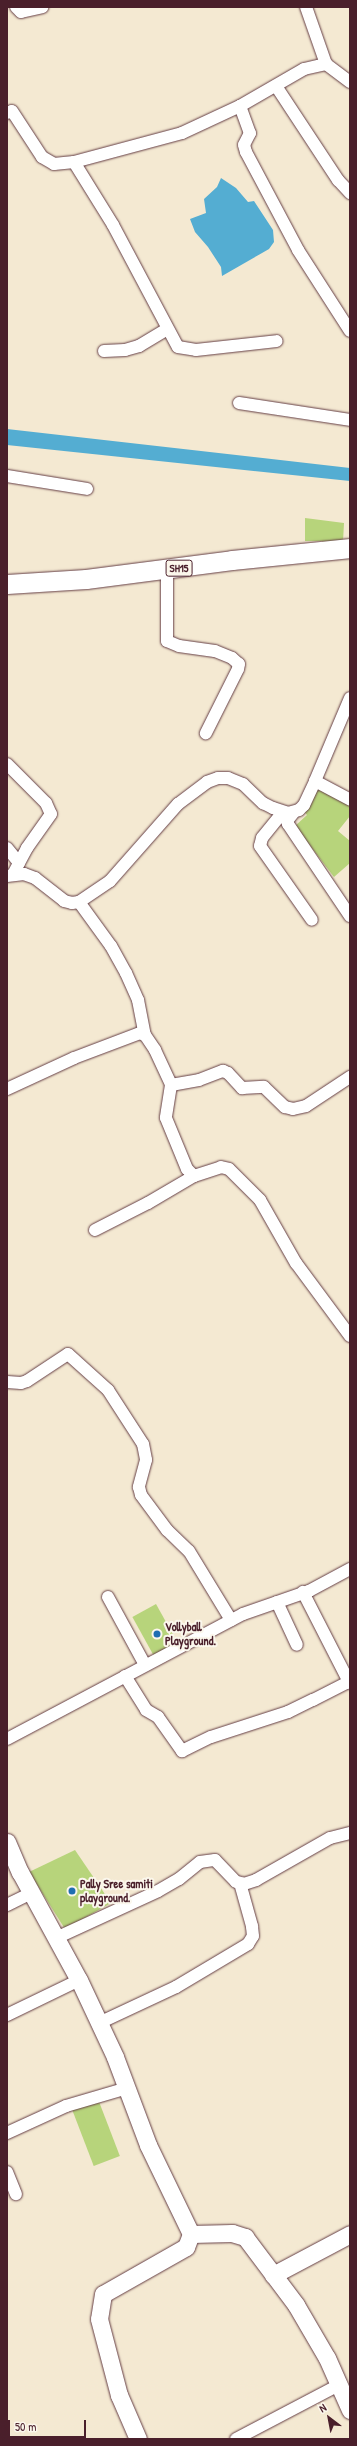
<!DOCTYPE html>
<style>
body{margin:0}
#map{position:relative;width:357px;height:2446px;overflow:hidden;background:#f4e9d2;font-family:"Patrick Hand",sans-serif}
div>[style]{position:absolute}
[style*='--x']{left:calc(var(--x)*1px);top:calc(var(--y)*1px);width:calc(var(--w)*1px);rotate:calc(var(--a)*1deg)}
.green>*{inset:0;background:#b7d47b;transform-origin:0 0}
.water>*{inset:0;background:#54add2}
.roads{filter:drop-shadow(0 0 1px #643d44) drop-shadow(0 0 1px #643d44)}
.street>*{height:12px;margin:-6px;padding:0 6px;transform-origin:6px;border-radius:6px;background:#fff}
.secondary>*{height:17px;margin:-8.5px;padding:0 8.5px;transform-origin:8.5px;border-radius:8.5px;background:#fff}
.primary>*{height:19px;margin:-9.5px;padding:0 9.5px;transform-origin:9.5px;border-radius:9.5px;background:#fff}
.dots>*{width:11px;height:11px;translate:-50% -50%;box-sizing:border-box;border:2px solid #fbf7ec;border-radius:50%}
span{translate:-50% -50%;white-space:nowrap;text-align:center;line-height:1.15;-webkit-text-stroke:4px #fbf7ec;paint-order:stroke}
.shield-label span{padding:1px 3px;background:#fbf7ec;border:1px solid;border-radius:3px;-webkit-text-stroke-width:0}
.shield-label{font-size:11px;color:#4a1f2b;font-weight:700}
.poi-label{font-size:12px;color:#4a1f2b;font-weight:700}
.left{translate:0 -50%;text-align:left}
.frame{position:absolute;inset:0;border:8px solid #4a1f2b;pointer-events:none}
.north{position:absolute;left:309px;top:2398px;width:40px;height:40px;-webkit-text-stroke:3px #fbf7ec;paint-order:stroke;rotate:328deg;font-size:11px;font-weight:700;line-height:16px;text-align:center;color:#4a1f2b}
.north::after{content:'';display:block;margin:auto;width:14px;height:18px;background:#4a1f2b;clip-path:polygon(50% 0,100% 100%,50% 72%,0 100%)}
.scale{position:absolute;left:8px;top:2420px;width:78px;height:18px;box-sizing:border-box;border:2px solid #4a1f2b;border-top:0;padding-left:5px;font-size:12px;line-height:14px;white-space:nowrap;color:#4a1f2b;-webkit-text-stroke:3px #fbf7ec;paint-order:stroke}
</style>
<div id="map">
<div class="green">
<div style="clip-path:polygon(305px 518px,344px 523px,343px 542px,323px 548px,322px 541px,305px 541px)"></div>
<div style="clip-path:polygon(318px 781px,350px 798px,350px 816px,338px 831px,350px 841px,350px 863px,334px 877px,295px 826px,307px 815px,302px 809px)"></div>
<div style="left:156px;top:1604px;width:55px;height:27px;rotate:61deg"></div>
<div style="clip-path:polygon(75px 1850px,111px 1903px,65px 1929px,29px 1872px)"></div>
<div style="left:98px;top:2099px;width:61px;height:28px;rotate:69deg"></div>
</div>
<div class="water">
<div style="clip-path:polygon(221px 178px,236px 188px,248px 202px,254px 201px,273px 230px,274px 242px,269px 249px,222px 276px,221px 267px,208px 247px,195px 232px,190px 219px,206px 213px,204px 199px,217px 187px)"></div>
<div style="clip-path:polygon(7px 429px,350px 468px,350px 481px,7px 445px)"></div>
</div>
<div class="roads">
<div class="street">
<div style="--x:16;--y:7;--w:7;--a:45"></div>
<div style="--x:21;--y:12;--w:22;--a:-13"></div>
<div style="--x:326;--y:64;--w:30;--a:37"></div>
<div style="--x:276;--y:86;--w:113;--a:56.6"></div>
<div style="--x:338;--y:180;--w:18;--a:47"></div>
<div style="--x:240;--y:106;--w:29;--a:70"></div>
<div style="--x:250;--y:133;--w:13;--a:117"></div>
<div style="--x:244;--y:145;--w:7;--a:74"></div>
<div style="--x:246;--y:152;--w:111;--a:62"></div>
<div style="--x:298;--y:250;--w:96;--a:57.3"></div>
<div style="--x:7;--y:113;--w:5;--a:-22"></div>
<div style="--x:12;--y:111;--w:55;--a:56.9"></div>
<div style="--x:42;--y:157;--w:14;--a:30"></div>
<div style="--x:54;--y:164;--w:20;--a:-6"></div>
<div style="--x:74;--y:162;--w:112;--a:-15"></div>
<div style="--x:182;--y:133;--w:64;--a:-25"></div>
<div style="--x:240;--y:106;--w:74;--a:-30"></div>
<div style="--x:304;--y:69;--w:23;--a:-13"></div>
<div style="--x:326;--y:64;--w:60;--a:-109.3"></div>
<div style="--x:74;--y:162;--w:74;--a:58.2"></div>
<div style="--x:113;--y:225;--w:138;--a:62"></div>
<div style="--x:178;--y:347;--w:18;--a:9"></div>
<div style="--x:196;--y:350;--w:81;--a:-6.3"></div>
<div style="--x:104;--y:351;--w:21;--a:-3"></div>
<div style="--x:125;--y:350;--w:15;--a:-16"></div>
<div style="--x:139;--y:346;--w:33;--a:-31"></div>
<div style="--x:239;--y:403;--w:112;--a:8.7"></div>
<div style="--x:7;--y:476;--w:81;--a:9.2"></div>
<div style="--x:167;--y:570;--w:71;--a:90"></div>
<div style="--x:167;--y:641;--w:13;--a:23"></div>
<div style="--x:179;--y:646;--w:36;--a:8"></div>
<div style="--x:215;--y:651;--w:18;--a:22"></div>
<div style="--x:232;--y:658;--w:9;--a:41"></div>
<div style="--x:239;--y:664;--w:5;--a:101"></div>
<div style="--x:238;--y:669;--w:72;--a:116.6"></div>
<div style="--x:7;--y:764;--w:55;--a:45"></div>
<div style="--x:46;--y:803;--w:12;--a:66"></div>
<div style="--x:51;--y:814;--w:42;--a:125.2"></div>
<div style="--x:27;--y:848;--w:30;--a:118"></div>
<div style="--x:315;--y:781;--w:40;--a:28"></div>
<div style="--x:283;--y:812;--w:33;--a:129"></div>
<div style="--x:262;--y:838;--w:8;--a:104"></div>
<div style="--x:260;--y:846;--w:90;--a:54.9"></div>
<div style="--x:294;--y:812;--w:11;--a:128"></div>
<div style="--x:287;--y:821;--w:3;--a:72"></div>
<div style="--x:288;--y:824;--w:111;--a:56"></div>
<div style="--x:7;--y:848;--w:19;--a:51"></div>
<div style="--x:7;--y:876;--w:17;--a:-7"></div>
<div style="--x:24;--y:874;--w:12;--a:20"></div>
<div style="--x:35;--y:878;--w:37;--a:38"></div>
<div style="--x:64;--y:901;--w:8;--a:14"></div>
<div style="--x:72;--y:903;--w:7;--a:-8"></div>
<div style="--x:79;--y:902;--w:37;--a:-34"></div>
<div style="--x:110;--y:881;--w:103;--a:-48.6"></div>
<div style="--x:178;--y:804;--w:36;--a:-37"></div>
<div style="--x:207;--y:782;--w:12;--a:-20"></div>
<div style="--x:218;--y:778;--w:10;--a:0"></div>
<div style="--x:228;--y:778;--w:16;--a:22"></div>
<div style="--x:243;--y:784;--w:28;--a:44"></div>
<div style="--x:263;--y:803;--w:11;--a:27"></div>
<div style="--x:273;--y:808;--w:16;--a:18"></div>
<div style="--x:288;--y:813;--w:11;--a:-15"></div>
<div style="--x:299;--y:810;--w:7;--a:-45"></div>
<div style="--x:304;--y:805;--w:26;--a:-65"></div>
<div style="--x:315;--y:781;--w:90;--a:-67.1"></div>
<div style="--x:79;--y:902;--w:54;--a:54"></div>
<div style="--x:111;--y:946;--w:31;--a:61"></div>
<div style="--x:126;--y:973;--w:30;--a:66"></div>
<div style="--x:138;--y:1000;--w:36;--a:79"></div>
<div style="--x:171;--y:1085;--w:28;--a:-10"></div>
<div style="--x:199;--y:1080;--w:26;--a:-21"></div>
<div style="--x:223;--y:1071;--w:5;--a:22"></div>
<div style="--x:228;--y:1073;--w:21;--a:47"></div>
<div style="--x:242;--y:1088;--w:22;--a:-3"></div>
<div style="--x:264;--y:1087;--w:29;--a:44"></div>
<div style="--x:285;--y:1107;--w:8;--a:14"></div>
<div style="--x:293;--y:1109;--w:13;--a:-13"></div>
<div style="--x:306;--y:1106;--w:53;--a:-33.4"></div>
<div style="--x:7;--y:1089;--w:74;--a:-24.8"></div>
<div style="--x:74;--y:1058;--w:71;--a:-20.7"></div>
<div style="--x:140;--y:1033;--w:5;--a:22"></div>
<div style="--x:145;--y:1035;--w:18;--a:56"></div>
<div style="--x:155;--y:1050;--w:38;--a:65"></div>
<div style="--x:171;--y:1085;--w:33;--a:99"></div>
<div style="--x:166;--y:1118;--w:55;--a:67.6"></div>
<div style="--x:187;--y:1169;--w:10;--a:45"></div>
<div style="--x:194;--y:1176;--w:28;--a:-18"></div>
<div style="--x:221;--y:1167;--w:8;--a:14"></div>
<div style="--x:229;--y:1169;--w:44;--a:45"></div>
<div style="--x:260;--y:1200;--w:73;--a:60.3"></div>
<div style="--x:296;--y:1263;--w:91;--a:53.5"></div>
<div style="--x:95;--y:1230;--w:59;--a:-27"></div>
<div style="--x:148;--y:1203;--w:53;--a:-30.4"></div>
<div style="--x:7;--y:1382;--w:14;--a:4"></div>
<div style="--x:21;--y:1383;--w:6;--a:-18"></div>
<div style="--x:27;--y:1381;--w:49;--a:-33.4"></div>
<div style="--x:68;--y:1354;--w:54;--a:42"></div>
<div style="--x:108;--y:1390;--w:64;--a:57.1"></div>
<div style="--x:143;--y:1444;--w:16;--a:79"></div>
<div style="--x:146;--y:1460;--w:28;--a:105"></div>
<div style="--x:139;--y:1487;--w:8;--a:76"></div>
<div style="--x:141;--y:1495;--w:44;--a:53.4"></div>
<div style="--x:167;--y:1530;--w:30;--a:44"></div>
<div style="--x:189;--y:1551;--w:81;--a:58.7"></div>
<div style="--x:108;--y:1597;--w:77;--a:61.4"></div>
<div style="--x:277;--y:1602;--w:47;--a:65.1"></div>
<div style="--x:125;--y:1676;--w:40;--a:58"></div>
<div style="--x:146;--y:1710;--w:14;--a:30"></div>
<div style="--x:158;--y:1717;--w:42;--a:54.8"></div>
<div style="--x:182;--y:1751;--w:32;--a:-26"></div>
<div style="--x:211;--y:1737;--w:81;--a:-18"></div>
<div style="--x:288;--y:1712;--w:28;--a:-26"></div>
<div style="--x:313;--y:1700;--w:38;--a:-27"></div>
<div style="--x:347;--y:1683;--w:3;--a:-72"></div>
<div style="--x:348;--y:1680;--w:99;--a:-117.1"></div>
<div style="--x:7;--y:1739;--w:267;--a:-27.9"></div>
<div style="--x:243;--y:1614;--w:70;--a:-19.2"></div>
<div style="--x:309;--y:1591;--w:47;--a:-28.2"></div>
<div style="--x:7;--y:1905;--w:28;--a:-26"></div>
<div style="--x:56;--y:1938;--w:112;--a:-24.7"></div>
<div style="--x:158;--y:1891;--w:24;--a:-30"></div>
<div style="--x:179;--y:1879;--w:27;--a:-39"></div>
<div style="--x:200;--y:1862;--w:15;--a:-8"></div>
<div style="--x:215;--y:1860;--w:30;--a:46"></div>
<div style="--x:236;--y:1882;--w:8;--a:14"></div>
<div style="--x:244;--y:1884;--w:13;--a:-18"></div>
<div style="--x:256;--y:1880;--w:85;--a:-29.6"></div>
<div style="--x:330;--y:1838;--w:21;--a:-14"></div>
<div style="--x:7;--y:2015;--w:80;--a:-25.9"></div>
<div style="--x:99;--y:2023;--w:85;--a:-25.1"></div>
<div style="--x:176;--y:1987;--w:84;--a:-30.8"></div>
<div style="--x:248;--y:1944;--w:9;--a:-58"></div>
<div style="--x:253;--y:1936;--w:10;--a:-96"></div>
<div style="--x:252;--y:1926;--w:45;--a:-105.6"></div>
<div style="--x:7;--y:2133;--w:65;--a:-24.6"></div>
<div style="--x:66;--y:2106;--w:64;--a:-16.4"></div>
<div style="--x:7;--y:2172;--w:24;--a:68"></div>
<div style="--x:236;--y:2439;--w:116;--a:-27.7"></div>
</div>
<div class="secondary">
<div style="--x:7;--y:1842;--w:33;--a:67"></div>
<div style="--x:20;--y:1872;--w:123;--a:61.4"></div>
<div style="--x:79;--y:1980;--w:85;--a:64.9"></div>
<div style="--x:115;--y:2057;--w:94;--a:69.4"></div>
<div style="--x:148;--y:2145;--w:99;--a:64.2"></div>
<div style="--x:191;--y:2234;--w:14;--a:111"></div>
<div style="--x:186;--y:2247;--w:95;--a:150.5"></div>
<div style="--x:103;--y:2294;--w:25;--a:99"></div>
<div style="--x:99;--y:2319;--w:79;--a:75.3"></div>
<div style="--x:119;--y:2395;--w:48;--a:66.6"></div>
<div style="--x:191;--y:2234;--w:41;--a:-1.4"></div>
<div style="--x:232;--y:2233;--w:14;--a:17"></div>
<div style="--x:245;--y:2237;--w:85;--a:53.1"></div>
<div style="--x:296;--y:2305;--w:61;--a:59.7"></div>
<div style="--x:327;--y:2358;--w:57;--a:66.1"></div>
<div style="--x:273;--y:2275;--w:87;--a:-28"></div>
</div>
<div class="primary">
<div style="--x:7;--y:584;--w:79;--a:-3.6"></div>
<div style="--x:86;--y:579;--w:147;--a:-7.4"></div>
<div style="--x:232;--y:560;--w:119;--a:-5.8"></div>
</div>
</div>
<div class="dots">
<div style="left:157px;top:1634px;background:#1f6fb2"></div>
<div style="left:72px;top:1891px;background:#1f6fb2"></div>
</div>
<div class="shield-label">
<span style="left:179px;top:568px">SH15</span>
</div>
<div class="poi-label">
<span class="left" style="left:165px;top:1634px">Vollyball<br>Playground.</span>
<span class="left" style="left:80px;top:1891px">Pally Sree samiti<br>playground.</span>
</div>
<div class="frame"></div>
<div class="north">N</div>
<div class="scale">50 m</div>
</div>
